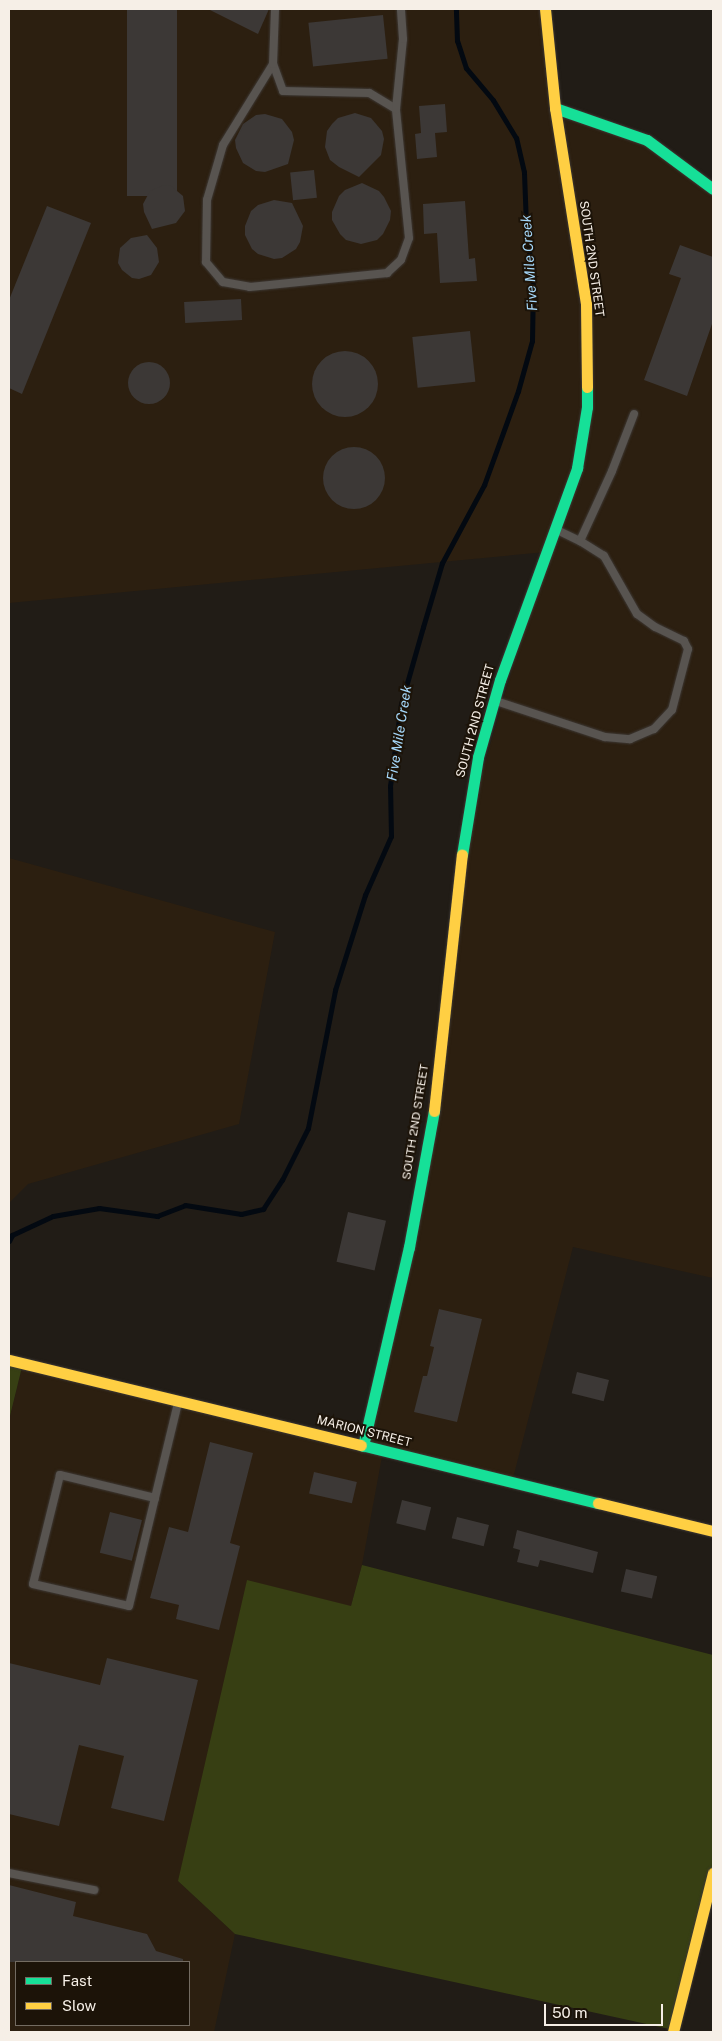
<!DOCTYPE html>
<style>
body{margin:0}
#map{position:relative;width:722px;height:2041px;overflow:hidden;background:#211c16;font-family:"Public Sans",sans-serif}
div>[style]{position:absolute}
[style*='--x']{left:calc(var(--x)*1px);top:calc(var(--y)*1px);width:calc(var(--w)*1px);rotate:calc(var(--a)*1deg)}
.built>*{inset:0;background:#2c1f10}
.green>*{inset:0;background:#373f13}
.stream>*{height:5px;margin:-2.5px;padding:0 2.5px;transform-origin:2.5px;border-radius:2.5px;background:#030911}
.building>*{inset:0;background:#3c3836;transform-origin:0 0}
.round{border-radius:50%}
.roads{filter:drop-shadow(0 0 1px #3d3834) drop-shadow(0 0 1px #3d3834)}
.lane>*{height:8px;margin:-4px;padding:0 4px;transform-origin:4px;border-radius:4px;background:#585450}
.fast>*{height:11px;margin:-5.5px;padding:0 5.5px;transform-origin:5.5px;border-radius:5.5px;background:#16e098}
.slow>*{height:11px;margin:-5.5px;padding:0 5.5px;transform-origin:5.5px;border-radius:5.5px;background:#ffcf43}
span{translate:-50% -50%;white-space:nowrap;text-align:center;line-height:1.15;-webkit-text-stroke:4px #1c1308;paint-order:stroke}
.street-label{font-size:12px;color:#f6efe7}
.water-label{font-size:14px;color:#a5d7f9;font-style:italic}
.frame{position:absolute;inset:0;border:10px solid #f6efe7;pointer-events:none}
.legend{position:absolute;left:15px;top:1961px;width:175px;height:65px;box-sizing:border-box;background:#1c1308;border:1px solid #736b61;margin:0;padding:6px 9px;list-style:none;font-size:15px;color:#f6efe7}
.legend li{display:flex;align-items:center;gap:10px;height:25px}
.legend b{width:25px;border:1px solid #736b61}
.scale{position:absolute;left:544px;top:2004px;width:119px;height:22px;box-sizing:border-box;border:2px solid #f6efe7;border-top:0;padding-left:6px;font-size:15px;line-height:18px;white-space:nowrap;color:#f6efe7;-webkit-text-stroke:4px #1c1308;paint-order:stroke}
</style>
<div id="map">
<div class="built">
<div style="clip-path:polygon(evenodd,9px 9px,545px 9px,555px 108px,647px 140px,713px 189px,713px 1278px,573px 1247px,512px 1482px,383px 1451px,362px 1565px,351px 1606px,178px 1881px,235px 1934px,214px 2032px,9px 2032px,9px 1420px,23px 1363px,363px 1446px,409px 1247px,464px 835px,546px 552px,9px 603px,9px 9px,16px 1962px,189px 1962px,189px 2025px,16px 2025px,16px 1962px)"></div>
<div style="clip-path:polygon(9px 858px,275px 932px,239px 1124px,28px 1184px,9px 1203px)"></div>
</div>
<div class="green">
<div style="clip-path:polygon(23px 1363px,9px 1420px,9px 1366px)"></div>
<div style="clip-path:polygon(362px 1565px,713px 1655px,713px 1873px,674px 2030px,235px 1934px,178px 1881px,247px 1580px,351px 1606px)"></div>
</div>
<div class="stream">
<div style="--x:9;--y:1241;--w:7;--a:-63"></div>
<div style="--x:12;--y:1235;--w:45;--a:-24.9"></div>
<div style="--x:53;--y:1216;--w:47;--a:-9.9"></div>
<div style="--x:99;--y:1208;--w:59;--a:7.9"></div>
<div style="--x:157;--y:1216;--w:30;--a:-21"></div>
<div style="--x:185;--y:1205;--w:57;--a:9.1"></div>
<div style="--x:241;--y:1214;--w:23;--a:-13"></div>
<div style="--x:263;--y:1209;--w:35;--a:-57"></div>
<div style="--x:282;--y:1180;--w:58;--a:-63.4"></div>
<div style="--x:308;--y:1128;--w:141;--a:-78.9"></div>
<div style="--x:335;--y:990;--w:100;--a:-72.5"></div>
<div style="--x:365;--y:895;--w:64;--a:-66.2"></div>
<div style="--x:391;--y:836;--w:50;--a:-91.1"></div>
<div style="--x:390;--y:786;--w:83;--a:-82.4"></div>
<div style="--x:401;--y:704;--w:80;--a:-74.1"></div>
<div style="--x:423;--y:627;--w:67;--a:-73.5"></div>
<div style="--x:442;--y:563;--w:89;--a:-61.7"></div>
<div style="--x:484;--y:485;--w:100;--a:-70.1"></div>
<div style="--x:518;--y:391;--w:52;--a:-74.4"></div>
<div style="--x:532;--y:341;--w:55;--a:-89"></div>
<div style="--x:533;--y:286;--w:61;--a:-96.5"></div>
<div style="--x:526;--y:225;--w:53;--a:-92.2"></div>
<div style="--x:524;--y:172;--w:35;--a:-103"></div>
<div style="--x:516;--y:138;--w:44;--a:-121.2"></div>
<div style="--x:493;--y:100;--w:42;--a:-130.2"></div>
<div style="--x:466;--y:68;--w:28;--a:-108"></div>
<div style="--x:457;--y:41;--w:32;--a:-92"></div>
</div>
<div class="building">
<div style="left:127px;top:9px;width:50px;height:187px"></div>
<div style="clip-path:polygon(208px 9px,269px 9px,258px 34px)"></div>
<div style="left:383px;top:15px;width:44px;height:75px;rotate:84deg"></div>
<div style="clip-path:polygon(445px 104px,447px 132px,435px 133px,437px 157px,417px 159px,415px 134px,421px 133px,419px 106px)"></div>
<div style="clip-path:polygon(355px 113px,371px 118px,382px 131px,384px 139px,381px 155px,359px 177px,339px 167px,330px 160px,325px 147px,327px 131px,332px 124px,338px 118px)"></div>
<div style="clip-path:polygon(265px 114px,282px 119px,292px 132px,294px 140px,288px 164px,265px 172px,256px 171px,243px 163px,236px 148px,235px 140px,243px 124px,256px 115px)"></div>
<div style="left:314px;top:170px;width:28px;height:24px;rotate:84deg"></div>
<div style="clip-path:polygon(362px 183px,379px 191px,384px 197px,391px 211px,390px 220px,383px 234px,377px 240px,361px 244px,346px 240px,340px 234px,332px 220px,332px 212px,339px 196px,345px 190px)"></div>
<div style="clip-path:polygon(164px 185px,171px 186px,183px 196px,185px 211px,176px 223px,152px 229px,144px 212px,143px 204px,150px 191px)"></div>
<div style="clip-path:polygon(274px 200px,292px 203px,303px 226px,300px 242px,296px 249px,282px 258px,274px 259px,258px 254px,252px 249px,245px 235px,245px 226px,251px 211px,258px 205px)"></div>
<div style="clip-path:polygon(465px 201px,469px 259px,475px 258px,477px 281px,440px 283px,437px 233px,424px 234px,423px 204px)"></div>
<div style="clip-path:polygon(47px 206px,91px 223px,22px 394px,9px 388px,9px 300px)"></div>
<div style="clip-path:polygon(147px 235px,157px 248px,159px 262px,151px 275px,139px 279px,132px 278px,122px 270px,118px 263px,120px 248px,131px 238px)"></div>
<div style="clip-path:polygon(680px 245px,713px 257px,713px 321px,687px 396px,644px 380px,681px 278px,669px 274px)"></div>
<div style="left:241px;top:299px;width:21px;height:57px;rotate:87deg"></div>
<div style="left:470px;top:331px;width:51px;height:58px;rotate:84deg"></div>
<div class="round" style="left:312px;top:351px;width:66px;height:66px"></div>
<div class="round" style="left:128px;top:362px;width:42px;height:42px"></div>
<div class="round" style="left:323px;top:447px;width:62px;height:62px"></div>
<div style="left:348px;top:1212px;width:39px;height:51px;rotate:13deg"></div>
<div style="clip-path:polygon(439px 1309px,482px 1319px,457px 1422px,414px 1412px,423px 1376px,427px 1376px,434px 1347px,430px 1346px)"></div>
<div style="left:577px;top:1372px;width:33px;height:22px;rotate:14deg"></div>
<div style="clip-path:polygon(210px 1442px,253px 1453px,230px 1543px,240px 1546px,219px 1630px,176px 1619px,179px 1605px,150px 1598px,169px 1527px,188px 1532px)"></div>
<div style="left:314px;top:1472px;width:44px;height:22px;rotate:13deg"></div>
<div style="left:402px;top:1500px;width:30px;height:24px;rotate:14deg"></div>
<div style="left:110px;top:1512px;width:33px;height:42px;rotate:14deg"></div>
<div style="left:457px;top:1517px;width:33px;height:22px;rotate:14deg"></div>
<div style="clip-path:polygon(517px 1530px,598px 1552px,593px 1573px,540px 1560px,538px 1567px,517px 1562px,520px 1550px,513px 1548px)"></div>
<div style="left:626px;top:1569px;width:32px;height:23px;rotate:13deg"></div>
<div style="clip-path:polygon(107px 1658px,198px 1680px,164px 1821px,111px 1808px,124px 1756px,79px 1745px,59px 1826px,9px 1814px,9px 1663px,100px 1685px)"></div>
<div style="clip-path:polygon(9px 1885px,76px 1902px,73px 1916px,147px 1934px,156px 1951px,183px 1959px,183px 1962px,9px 1962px)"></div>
</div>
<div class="roads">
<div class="lane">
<div style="--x:273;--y:64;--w:95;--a:121.7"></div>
<div style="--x:223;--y:145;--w:57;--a:106.2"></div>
<div style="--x:207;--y:200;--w:62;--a:90.9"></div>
<div style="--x:206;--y:262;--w:26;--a:50"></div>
<div style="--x:223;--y:282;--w:27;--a:10"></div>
<div style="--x:250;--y:287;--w:138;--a:-5.8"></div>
<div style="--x:387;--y:273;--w:19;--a:-43"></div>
<div style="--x:401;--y:260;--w:23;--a:-70"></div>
<div style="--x:409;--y:238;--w:130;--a:-95.8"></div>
<div style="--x:396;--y:109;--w:31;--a:-149"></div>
<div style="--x:369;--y:93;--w:86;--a:-178.7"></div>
<div style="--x:283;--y:91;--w:29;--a:-110"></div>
<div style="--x:273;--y:64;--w:55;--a:-87.9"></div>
<div style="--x:396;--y:109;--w:70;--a:-84.3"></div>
<div style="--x:403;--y:39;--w:30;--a:-94"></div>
<div style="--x:557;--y:530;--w:25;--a:26"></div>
<div style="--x:580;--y:541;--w:77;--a:-65.4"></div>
<div style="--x:612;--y:471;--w:61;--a:-68.9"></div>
<div style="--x:496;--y:701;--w:115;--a:18.3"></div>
<div style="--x:605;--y:737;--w:25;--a:5"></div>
<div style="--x:630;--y:739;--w:26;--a:-23"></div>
<div style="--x:654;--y:729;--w:26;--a:-47"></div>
<div style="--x:672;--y:710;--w:63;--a:-75.3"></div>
<div style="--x:688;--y:649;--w:9;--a:-117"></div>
<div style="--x:684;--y:641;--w:32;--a:-154"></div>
<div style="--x:655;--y:627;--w:22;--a:-144"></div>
<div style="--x:637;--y:614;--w:67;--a:-119.6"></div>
<div style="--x:604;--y:556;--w:28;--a:-148"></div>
<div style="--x:155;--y:1498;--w:98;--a:-166.4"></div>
<div style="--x:60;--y:1475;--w:112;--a:103.9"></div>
<div style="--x:33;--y:1584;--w:98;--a:12.9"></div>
<div style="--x:129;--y:1606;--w:111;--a:-76.5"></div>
<div style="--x:155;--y:1498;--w:98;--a:-76.4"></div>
<div style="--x:9;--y:1873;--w:87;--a:11.3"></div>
</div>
<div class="fast">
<div style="--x:555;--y:108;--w:97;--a:19.2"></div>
<div style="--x:647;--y:140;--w:82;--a:36.6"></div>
<div style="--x:462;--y:855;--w:99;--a:-80.7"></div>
<div style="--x:478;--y:757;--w:80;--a:-74.1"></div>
<div style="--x:500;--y:680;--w:226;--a:-70"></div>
<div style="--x:577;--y:468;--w:62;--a:-80.7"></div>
<div style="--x:587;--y:407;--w:20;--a:-90"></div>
<div style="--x:361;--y:1445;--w:244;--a:13.8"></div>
<div style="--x:363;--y:1446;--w:204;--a:-77"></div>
<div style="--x:409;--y:1247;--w:138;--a:-79.6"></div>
</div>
<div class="slow">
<div style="--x:545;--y:9;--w:100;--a:84.2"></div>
<div style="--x:555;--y:108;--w:198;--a:81"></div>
<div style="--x:586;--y:304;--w:83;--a:89.3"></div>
<div style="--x:434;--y:1111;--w:258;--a:-83.8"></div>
<div style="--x:9;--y:1360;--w:362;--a:13.6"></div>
<div style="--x:598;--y:1503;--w:118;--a:13.7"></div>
<div style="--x:673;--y:2032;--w:164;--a:-75.9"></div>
</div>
</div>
<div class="street-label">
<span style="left:591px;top:259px;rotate:82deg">SOUTH 2ND STREET</span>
<span style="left:476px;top:721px;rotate:-75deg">SOUTH 2ND STREET</span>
<span style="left:416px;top:1122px;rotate:-81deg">SOUTH 2ND STREET</span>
<span style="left:364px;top:1432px;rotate:14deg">MARION STREET</span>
</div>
<div class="water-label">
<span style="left:529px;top:263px;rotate:-94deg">Five Mile Creek</span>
<span style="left:399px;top:733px;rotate:-81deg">Five Mile Creek</span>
</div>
<div class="frame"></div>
<ul class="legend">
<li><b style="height:6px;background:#16e098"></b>Fast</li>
<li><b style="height:6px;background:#ffcf43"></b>Slow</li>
</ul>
<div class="scale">50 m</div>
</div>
